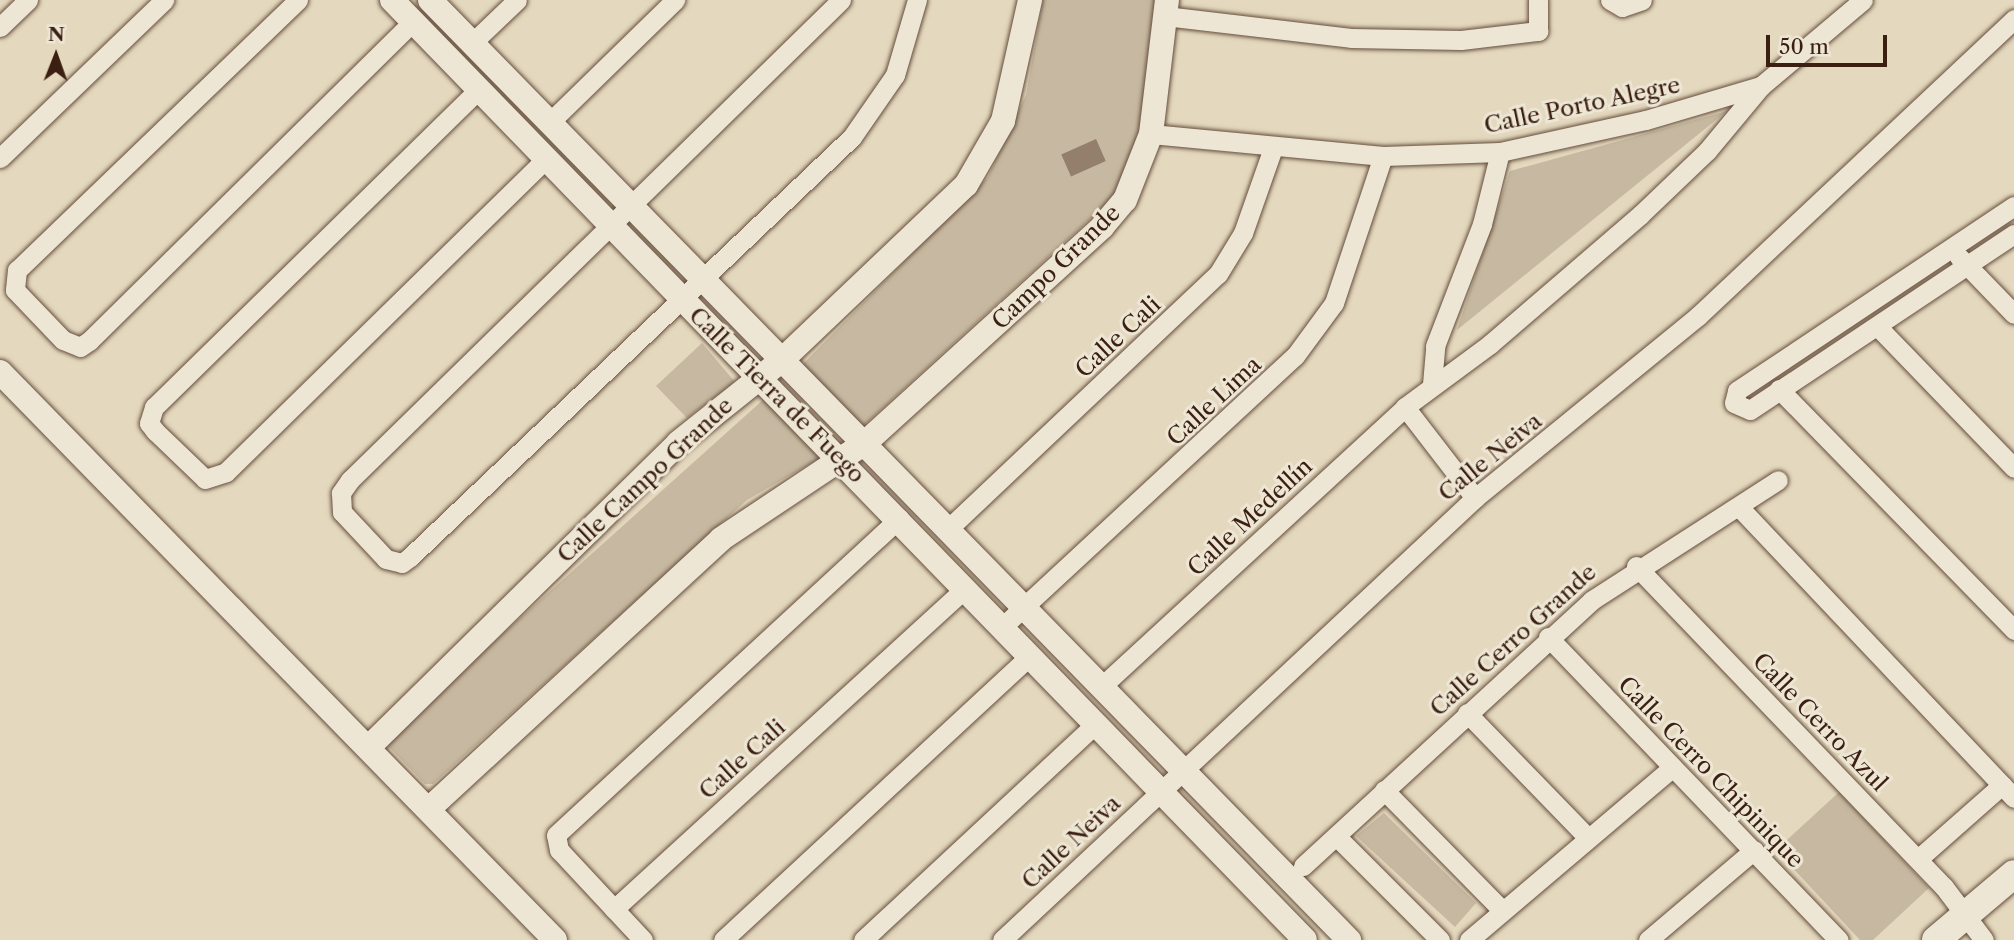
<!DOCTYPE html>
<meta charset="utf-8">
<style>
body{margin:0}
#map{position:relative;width:2014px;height:940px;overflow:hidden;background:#e4d8be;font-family:"Libre Caslon Text",serif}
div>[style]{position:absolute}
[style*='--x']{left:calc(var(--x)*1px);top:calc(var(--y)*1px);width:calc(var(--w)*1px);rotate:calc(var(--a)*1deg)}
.green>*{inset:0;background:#c7b9a1}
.building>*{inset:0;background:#937f6b;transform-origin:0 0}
.roads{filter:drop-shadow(0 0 2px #654d3c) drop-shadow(0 0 2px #654d3c)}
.minor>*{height:19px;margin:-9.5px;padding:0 9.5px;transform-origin:9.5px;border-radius:9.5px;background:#ede6d5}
.tertiary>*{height:24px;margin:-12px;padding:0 12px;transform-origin:12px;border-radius:12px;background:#ede6d5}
.secondary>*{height:28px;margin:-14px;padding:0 14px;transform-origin:14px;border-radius:14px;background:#ede6d5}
span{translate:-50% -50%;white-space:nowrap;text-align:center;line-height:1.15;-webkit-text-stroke:6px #ede6d5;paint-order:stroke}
.street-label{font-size:23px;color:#3b1f11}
.north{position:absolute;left:21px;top:21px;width:70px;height:70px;-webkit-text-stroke:5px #ede6d5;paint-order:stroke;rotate:1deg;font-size:19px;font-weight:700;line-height:28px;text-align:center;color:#3b1f11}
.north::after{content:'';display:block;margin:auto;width:24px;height:32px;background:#3b1f11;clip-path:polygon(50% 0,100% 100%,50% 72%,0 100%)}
.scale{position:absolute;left:1766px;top:35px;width:121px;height:32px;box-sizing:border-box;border:4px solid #3b1f11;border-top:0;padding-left:9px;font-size:21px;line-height:24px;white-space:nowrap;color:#3b1f11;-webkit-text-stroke:5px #ede6d5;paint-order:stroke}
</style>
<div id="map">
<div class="green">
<div style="clip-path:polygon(1043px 0,1158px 0,1143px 129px,1114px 197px,863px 426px,801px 366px,988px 177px,1026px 95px)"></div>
<div style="clip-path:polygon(1727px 111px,1457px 330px,1510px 171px)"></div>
<div style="clip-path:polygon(702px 343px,735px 382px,687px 418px,656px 386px)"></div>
<div style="clip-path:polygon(764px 399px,820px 458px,747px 500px,433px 784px,425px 784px,387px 745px,389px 736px)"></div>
<div style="clip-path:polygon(1839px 792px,1929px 888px,1873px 940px,1860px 940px,1776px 850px)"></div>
<div style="clip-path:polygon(1384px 813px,1476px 903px,1455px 927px,1356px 836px)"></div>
</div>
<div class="building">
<div style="left:1096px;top:139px;width:24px;height:38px;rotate:66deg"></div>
</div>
<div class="roads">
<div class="minor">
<div style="--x:298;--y:0;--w:390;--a:136.1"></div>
<div style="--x:17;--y:270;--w:20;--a:96"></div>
<div style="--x:15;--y:290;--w:69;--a:46.2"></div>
<div style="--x:63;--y:340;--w:18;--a:22"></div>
<div style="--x:80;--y:347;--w:11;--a:-34"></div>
<div style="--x:89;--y:341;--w:455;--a:-44.6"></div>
<div style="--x:841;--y:0;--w:687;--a:135.65"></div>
<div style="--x:350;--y:480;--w:16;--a:125"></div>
<div style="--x:341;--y:493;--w:19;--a:87"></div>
<div style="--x:342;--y:512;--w:64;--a:46.9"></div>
<div style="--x:386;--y:559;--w:16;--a:14"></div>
<div style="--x:402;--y:563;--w:10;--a:-37"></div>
<div style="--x:410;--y:557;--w:610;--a:-43.54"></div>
<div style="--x:852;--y:137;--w:75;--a:-55.3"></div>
<div style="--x:895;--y:75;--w:78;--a:-73.7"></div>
<div style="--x:1610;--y:0;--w:14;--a:30"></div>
<div style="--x:1622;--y:7;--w:21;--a:-19"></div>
<div style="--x:1165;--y:16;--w:187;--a:6.7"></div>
<div style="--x:1351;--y:38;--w:110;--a:1"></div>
<div style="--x:1461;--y:40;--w:78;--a:-6.7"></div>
<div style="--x:1538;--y:31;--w:31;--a:-90"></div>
<div style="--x:0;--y:27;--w:39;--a:-44"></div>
<div style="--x:472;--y:43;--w:62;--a:-43.7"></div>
<div style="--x:479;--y:89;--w:455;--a:135.6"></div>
<div style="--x:154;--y:407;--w:17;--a:107"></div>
<div style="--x:149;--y:423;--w:10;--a:53"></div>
<div style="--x:155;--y:431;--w:69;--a:43.8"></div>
<div style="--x:205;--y:479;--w:22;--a:-18"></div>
<div style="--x:226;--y:472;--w:449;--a:-44.4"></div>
<div style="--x:550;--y:122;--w:175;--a:-44.3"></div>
<div style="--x:1151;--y:134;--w:233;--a:5.4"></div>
<div style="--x:1383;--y:156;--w:117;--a:-2"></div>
<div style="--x:1500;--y:152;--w:149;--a:-12.4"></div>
<div style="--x:1646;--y:120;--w:120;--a:-16.5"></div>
<div style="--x:1761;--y:86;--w:133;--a:-40.1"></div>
<div style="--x:0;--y:158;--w:228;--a:-43.9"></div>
<div style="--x:2014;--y:206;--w:333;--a:146.3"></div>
<div style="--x:1737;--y:391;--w:12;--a:104"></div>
<div style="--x:1734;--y:403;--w:17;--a:24"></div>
<div style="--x:1750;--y:410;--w:317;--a:-33.7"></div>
<div style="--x:1959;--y:257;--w:79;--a:46"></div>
<div style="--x:1877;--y:326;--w:197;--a:46"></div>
<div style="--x:1432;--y:384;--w:38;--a:-85"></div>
<div style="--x:1435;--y:346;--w:131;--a:-68.9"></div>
<div style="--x:1482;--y:224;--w:74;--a:-76"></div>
<div style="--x:1779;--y:389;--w:337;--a:45.7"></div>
<div style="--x:1405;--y:407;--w:115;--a:52.4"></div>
<div style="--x:1739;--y:507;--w:400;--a:46.6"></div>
<div style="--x:949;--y:528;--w:370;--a:-43.4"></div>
<div style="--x:1218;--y:274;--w:48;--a:-58.6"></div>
<div style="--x:1243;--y:233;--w:90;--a:-70.6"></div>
<div style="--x:1636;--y:566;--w:445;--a:46.2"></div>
<div style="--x:1944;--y:887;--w:66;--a:53"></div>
<div style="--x:1001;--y:628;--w:401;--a:-42.8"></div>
<div style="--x:1295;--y:356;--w:66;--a:-53.7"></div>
<div style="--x:1334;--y:303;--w:155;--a:-71.6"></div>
<div style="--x:1548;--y:637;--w:420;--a:46.2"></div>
<div style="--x:1102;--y:686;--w:412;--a:-42.6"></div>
<div style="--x:1405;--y:407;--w:106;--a:-36.5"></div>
<div style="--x:1490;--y:344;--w:198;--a:-40.7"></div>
<div style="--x:1640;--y:215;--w:93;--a:-43.7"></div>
<div style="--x:1707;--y:151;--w:85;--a:-50.3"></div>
<div style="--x:1467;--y:713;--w:174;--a:45.9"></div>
<div style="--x:1384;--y:790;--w:168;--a:45.5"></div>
<div style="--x:1336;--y:836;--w:147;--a:45"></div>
<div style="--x:1918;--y:859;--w:112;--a:-41.4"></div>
<div style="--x:1303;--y:866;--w:393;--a:-42.6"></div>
<div style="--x:1592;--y:600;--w:221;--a:-32.8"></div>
<div style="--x:614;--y:909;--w:475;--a:-42.4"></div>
<div style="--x:643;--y:940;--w:123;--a:-133"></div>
<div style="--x:559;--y:850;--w:15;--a:-101"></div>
<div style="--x:556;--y:835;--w:467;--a:-42.7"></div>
<div style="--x:723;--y:940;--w:415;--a:-42.8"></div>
<div style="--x:863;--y:940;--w:316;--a:-42.9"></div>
<div style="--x:1002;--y:940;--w:647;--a:-43.06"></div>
<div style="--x:1475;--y:498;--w:288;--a:-39.2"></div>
<div style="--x:1698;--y:316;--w:434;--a:-43.2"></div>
<div style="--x:1469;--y:940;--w:267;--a:-40.3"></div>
<div style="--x:1648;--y:940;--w:139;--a:-40.3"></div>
</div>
<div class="tertiary">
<div style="--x:392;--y:0;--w:1310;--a:45.83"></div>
<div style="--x:430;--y:0;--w:1315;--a:45.65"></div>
<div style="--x:0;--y:372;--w:794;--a:45.66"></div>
<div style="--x:370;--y:746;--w:432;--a:-44.5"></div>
<div style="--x:678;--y:443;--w:133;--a:-38.6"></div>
<div style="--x:782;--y:360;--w:254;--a:-43.6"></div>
<div style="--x:966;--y:185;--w:74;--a:-60"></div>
<div style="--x:1003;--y:121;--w:124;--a:-77.4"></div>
<div style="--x:431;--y:807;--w:395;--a:-42.7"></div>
<div style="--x:721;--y:539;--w:173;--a:-33.7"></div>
<div style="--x:865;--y:443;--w:321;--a:-42.3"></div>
<div style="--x:1102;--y:227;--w:35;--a:-50"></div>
<div style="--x:1125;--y:200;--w:71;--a:-68.5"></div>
<div style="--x:1151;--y:134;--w:135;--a:-83.2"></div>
</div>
<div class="secondary">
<div style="--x:1936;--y:940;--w:102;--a:-40.2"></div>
</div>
</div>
<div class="street-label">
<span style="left:1582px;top:105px;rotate:-12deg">Calle Porto Alegre</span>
<span style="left:1056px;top:267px;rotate:-44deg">Campo Grande</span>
<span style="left:1118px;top:337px;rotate:-43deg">Calle Cali</span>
<span style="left:777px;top:395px;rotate:45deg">Calle Tierra de Fuego</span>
<span style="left:1214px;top:401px;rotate:-43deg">Calle Lima</span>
<span style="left:1490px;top:457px;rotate:-39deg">Calle Neiva</span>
<span style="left:645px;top:480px;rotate:-43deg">Calle Campo Grande</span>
<span style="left:1250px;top:517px;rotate:-43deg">Calle Medellín</span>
<span style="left:1513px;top:640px;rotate:-42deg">Calle Cerro Grande</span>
<span style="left:1820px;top:722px;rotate:46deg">Calle Cerro Azul</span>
<span style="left:742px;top:759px;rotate:-42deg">Calle Cali</span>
<span style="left:1711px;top:772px;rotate:46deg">Calle Cerro Chipinique</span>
<span style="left:1071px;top:842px;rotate:-43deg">Calle Neiva</span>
</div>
<div class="north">N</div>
<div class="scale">50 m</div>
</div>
